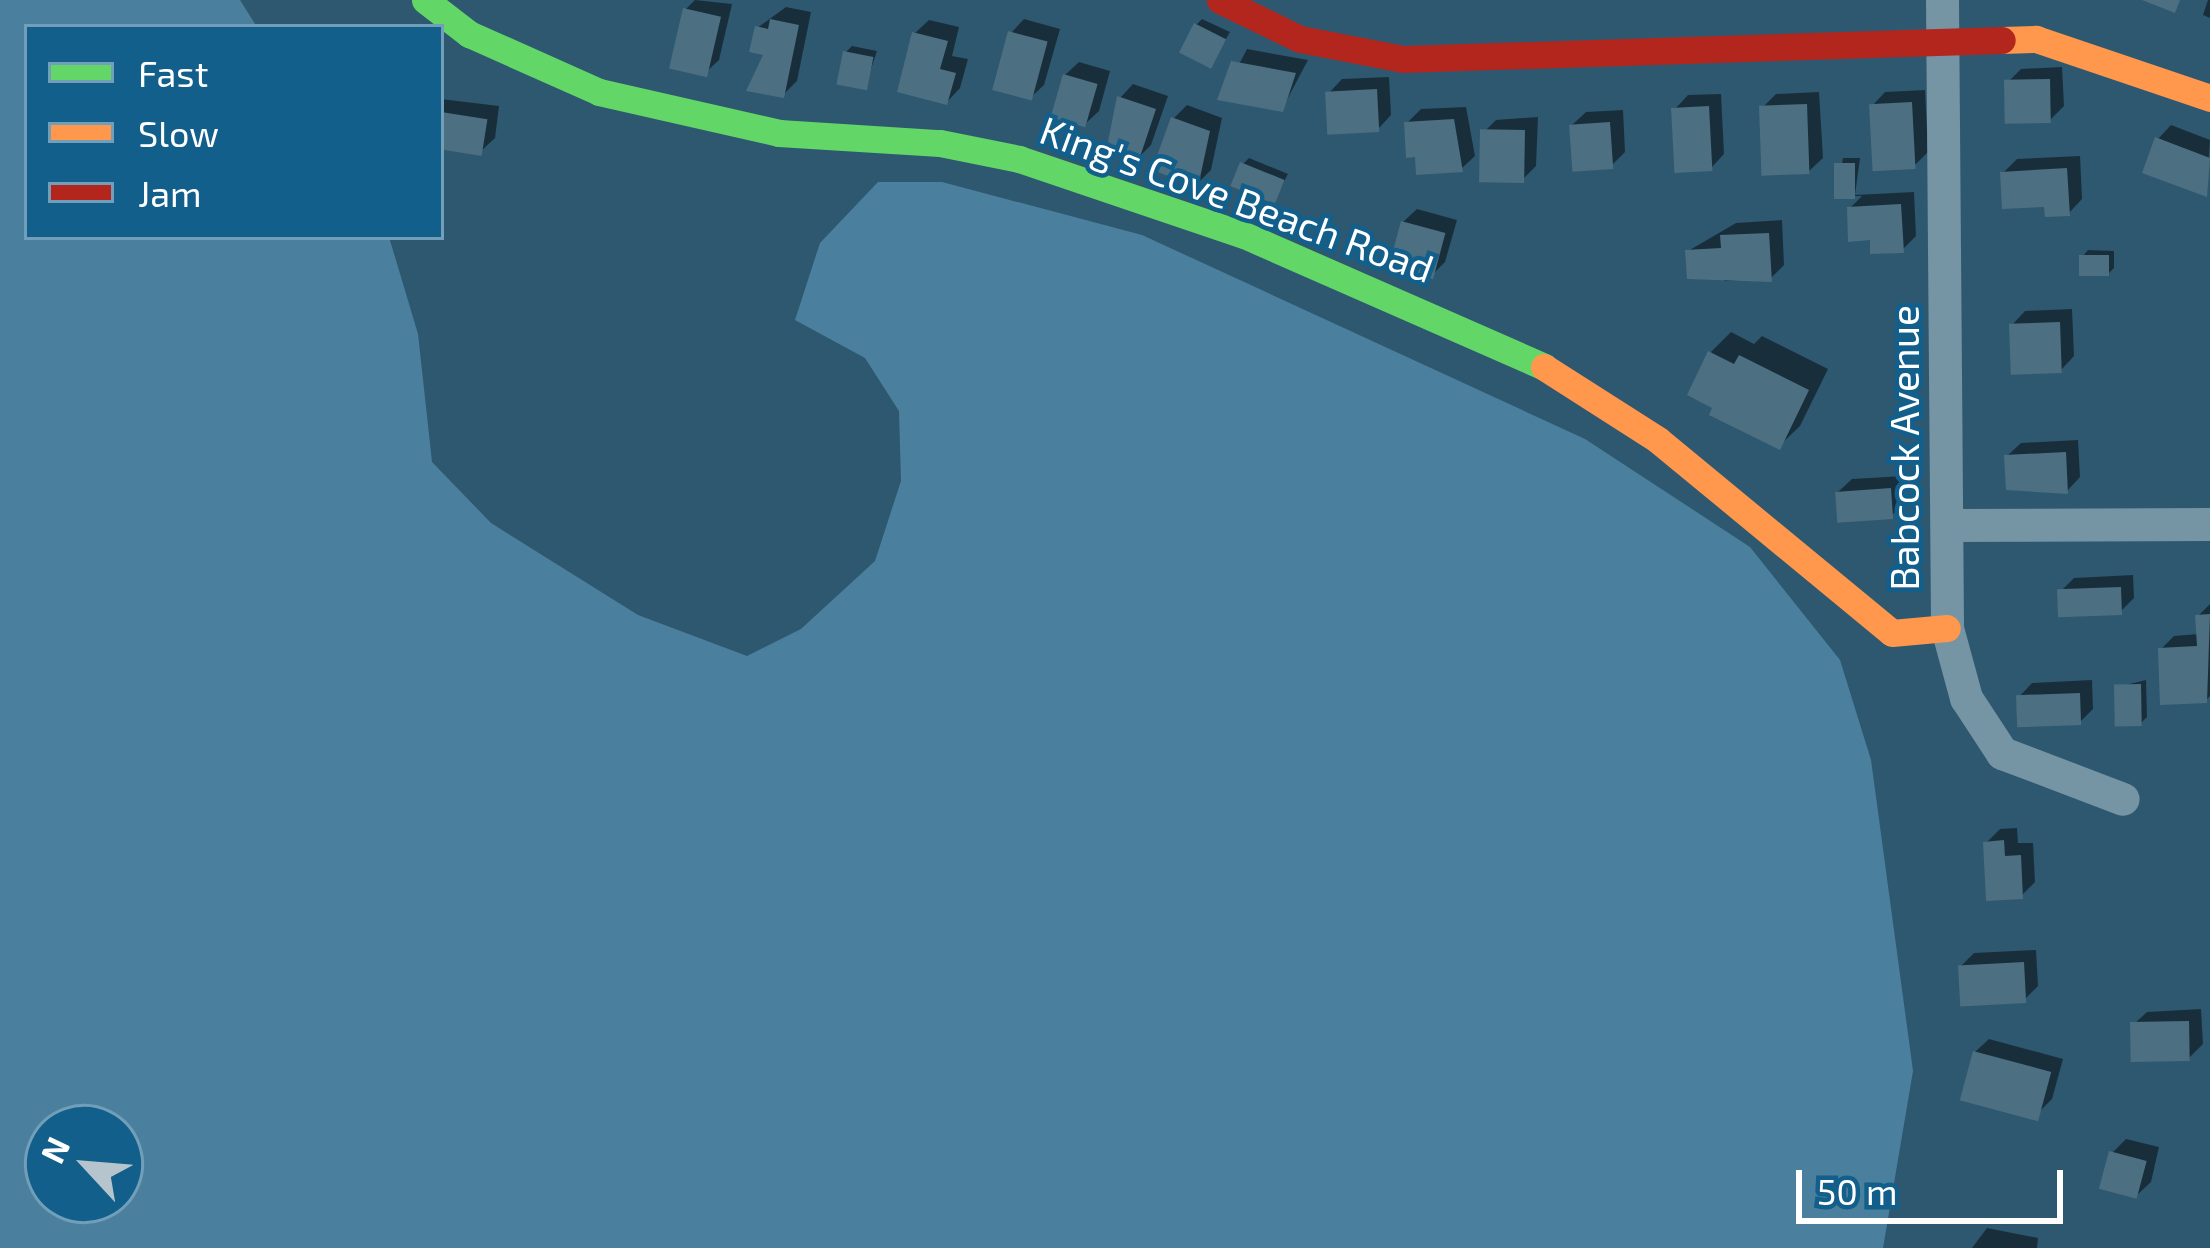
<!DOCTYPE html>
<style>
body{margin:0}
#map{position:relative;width:2210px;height:1248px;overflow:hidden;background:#2e5870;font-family:"Exo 2",sans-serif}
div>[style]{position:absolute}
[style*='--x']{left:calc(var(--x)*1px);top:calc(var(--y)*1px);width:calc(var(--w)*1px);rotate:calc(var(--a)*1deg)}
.water>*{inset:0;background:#4a809e}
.shadow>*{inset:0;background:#0007}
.building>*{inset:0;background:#4d6f82;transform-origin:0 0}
.street>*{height:33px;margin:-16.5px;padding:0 16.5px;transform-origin:16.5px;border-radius:16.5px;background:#7594a4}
.fast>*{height:27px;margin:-13.5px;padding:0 13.5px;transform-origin:13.5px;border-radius:13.5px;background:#63d668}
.slow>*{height:27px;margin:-13.5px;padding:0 13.5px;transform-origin:13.5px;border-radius:13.5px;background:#ff974d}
.jam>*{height:27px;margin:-13.5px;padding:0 13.5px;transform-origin:13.5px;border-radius:13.5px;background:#b3261e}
span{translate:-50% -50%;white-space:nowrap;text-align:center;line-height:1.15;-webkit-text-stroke:9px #135f8b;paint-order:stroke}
.street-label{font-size:39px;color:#fff}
.legend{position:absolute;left:24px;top:24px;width:420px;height:216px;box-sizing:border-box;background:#135f8b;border:3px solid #719fb9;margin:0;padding:15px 21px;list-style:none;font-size:36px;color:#fff}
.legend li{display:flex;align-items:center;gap:24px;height:60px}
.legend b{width:60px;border:3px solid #719fb9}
.north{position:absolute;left:24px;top:1104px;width:120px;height:120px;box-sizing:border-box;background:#135f8b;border:3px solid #719fb9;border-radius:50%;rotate:296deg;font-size:33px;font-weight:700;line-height:48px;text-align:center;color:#fff}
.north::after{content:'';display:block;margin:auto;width:42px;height:54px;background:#b6c5cd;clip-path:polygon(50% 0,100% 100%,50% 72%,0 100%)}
.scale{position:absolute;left:1796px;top:1170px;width:267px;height:54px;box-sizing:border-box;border:6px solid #fff;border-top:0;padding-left:15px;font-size:36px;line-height:42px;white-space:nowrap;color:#fff;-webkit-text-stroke:9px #135f8b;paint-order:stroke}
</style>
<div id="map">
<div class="water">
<div style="clip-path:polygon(evenodd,0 0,240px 0,257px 27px,27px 27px,27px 237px,389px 237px,418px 334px,432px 462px,491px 523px,638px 615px,747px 656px,801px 629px,875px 561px,901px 481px,899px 411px,865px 358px,795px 320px,820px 243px,878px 182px,942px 182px,1142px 235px,1585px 439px,1750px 547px,1840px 660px,1871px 760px,1913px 1071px,1883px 1248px,0 1248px,0 0,48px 1128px,120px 1128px,120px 1200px,48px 1200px,48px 1128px)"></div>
</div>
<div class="shadow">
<div style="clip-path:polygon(695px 0,732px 4px,719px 60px,705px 73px,686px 9px)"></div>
<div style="clip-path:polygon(2208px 0,2210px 0,2210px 18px,2203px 15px)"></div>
<div style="clip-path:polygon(786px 7px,811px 12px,797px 81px,783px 95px,757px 28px)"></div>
<div style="clip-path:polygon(1024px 19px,1060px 29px,1044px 85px,1030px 98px,1011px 33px)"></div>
<div style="clip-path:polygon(1202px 19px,1230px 32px,1211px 64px,1196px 25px)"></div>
<div style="clip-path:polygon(929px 20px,959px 27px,952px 56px,968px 59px,960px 88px,947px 102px,915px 33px)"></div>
<div style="clip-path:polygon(852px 46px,877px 51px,865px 87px,846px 52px)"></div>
<div style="clip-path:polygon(1247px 49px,1308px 60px,1282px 109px,1221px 99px)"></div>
<div style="clip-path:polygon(1079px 62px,1110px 71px,1099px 111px,1085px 124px,1065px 75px)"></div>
<div style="clip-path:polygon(2062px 67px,2064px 106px,2050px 120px,2007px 83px,2021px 69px)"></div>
<div style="clip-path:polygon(1389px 77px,1391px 115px,1378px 129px,1329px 93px,1342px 79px)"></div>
<div style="clip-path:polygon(1133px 84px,1168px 96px,1151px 145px,1137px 159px,1120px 98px)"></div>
<div style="clip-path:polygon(1925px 90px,1928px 152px,1914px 166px,1872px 106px,1885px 92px)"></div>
<div style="clip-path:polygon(1819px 92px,1823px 158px,1809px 171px,1762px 108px,1776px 94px)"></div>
<div style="clip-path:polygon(1721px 94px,1724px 154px,1711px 168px,1675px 109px,1688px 95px)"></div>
<div style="clip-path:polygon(441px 99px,499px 106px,495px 138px,481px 151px,441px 146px)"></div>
<div style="clip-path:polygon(1187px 105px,1222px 118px,1211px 170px,1197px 184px,1174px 118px)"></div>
<div style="clip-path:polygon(1466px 107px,1475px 156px,1461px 169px,1407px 123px,1421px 109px)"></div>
<div style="clip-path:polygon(1623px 110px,1625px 152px,1611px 166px,1572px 125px,1586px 112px)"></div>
<div style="clip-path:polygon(1538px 117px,1536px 166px,1522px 180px,1483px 133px,1496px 120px)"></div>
<div style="clip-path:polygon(2171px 125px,2210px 140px,2206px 194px,2158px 139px)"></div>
<div style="clip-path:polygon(2080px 156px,2082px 199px,2069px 213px,2003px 173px,2017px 159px)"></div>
<div style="clip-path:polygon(1249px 158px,1288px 174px,1274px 200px,1243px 164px)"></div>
<div style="clip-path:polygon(1843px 158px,1860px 158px,1855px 195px,1914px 192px,1916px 236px,1902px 250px,1873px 237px,1850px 208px,1862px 196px,1837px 196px)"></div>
<div style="clip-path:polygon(1417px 209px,1457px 220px,1445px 262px,1431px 276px,1403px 222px)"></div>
<div style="clip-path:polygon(1782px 220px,1784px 265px,1770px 279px,1725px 281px,1688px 251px,1736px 223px)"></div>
<div style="clip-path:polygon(2088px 250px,2114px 251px,2114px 268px,2108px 274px,2082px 257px)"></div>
<div style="clip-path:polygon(2072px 309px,2074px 356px,2061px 370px,2012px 325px,2025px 311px)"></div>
<div style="clip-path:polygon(1731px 332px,1754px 344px,1762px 336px,1828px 369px,1800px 426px,1779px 446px,1711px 352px)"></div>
<div style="clip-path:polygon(2078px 440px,2080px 477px,2067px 491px,2007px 456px,2021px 443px)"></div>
<div style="clip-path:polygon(1904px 476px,1905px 503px,1891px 516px,1838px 492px,1852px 479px)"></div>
<div style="clip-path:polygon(2133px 575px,2134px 598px,2120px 612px,2060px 592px,2074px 578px)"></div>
<div style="clip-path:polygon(2210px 604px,2210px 696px,2206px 700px,2161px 649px,2174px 636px,2199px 634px,2198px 616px)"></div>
<div style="clip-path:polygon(2092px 680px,2093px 709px,2080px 722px,2019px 697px,2032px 683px)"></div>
<div style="clip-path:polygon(2146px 680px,2147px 717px,2141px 723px,2117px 687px)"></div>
<div style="clip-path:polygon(2017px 828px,2018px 843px,2033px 843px,2035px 882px,2021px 896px,1986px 843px,2000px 829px)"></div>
<div style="clip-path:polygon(2036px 950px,2038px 986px,2024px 1000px,1961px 966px,1974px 953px)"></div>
<div style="clip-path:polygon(2201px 1009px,2203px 1044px,2189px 1058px,2133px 1025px,2147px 1012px)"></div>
<div style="clip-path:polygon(1989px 1039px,2063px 1059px,2052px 1099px,2039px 1112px,1975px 1052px)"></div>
<div style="clip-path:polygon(2126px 1139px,2159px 1147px,2151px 1182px,2137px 1195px,2112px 1153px)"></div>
<div style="clip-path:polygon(1987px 1228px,2038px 1238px,2037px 1248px,1972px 1248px)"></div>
</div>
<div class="building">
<div style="clip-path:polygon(2142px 0,2180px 0,2175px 13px)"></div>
<div style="left:683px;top:8px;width:39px;height:62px;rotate:13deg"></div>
<div style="clip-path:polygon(770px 19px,799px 25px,784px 98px,746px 91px,763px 55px,749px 52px,755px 26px,768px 29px)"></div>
<div style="left:1194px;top:23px;width:36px;height:33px;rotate:27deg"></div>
<div style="left:1008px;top:31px;width:41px;height:61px;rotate:15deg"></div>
<div style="clip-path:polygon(912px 32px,948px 41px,940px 69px,956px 73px,947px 105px,897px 92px)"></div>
<div style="left:843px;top:51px;width:31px;height:34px;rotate:11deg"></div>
<div style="clip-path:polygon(1231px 61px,1296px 73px,1283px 112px,1217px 100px)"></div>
<div style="left:1063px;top:74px;width:36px;height:45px;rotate:16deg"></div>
<div style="left:2050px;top:79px;width:44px;height:46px;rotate:89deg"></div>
<div style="left:1377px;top:89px;width:43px;height:52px;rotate:87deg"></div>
<div style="clip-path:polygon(1117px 96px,1156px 109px,1138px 163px,1106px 152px)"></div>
<div style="left:1912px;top:102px;width:67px;height:43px;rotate:87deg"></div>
<div style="left:1807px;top:104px;width:70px;height:48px;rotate:88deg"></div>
<div style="left:1709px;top:106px;width:65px;height:38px;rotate:87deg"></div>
<div style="left:441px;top:112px;width:47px;height:37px;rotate:9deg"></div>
<div style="clip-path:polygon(1171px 117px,1210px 131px,1198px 187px,1152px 170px)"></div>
<div style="clip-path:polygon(1454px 119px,1463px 172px,1416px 175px,1415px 157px,1406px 158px,1404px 122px)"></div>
<div style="left:1610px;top:122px;width:47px;height:41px;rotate:86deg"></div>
<div style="left:1525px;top:130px;width:53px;height:45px;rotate:91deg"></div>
<div style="clip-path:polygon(2155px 137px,2210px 158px,2207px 197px,2142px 173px)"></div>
<div style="left:1240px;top:162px;width:48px;height:26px;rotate:22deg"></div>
<div style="left:1834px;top:163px;width:21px;height:36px"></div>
<div style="clip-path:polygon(2067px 168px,2070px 216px,2045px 217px,2044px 207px,2002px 209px,2000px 172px)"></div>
<div style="clip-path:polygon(1901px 204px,1904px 253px,1870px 254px,1870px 240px,1848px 242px,1847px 207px)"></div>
<div style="left:1401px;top:221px;width:46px;height:48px;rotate:15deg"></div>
<div style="clip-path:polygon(1769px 233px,1772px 282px,1687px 279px,1685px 250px,1721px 248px,1720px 235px)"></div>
<div style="left:2079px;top:255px;width:30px;height:21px"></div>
<div style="left:2060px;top:322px;width:51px;height:51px;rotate:88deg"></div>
<div style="clip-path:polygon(1708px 351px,1734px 364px,1739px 355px,1809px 390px,1780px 450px,1709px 415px,1712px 408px,1687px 395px)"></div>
<div style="clip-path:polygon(2066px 452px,2068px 494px,2006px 490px,2004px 455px)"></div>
<div style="left:1891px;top:488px;width:31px;height:56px;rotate:86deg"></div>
<div style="left:2121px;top:587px;width:28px;height:64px;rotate:88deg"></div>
<div style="clip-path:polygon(2210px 614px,2207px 703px,2160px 705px,2158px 648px,2197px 646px,2195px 615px)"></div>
<div style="left:2141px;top:684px;width:42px;height:27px;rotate:89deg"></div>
<div style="left:2080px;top:693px;width:32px;height:64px;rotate:88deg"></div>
<div style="clip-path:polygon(2004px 840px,2005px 856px,2021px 855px,2023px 899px,1986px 901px,1983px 842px)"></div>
<div style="left:2024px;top:962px;width:41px;height:66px;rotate:87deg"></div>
<div style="left:2189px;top:1021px;width:40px;height:59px;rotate:89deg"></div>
<div style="left:1973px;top:1051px;width:81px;height:51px;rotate:15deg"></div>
<div style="left:2109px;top:1151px;width:39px;height:39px;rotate:15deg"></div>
</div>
<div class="street">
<div style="--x:1942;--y:0;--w:628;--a:89.54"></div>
<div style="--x:1947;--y:628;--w:73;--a:74.8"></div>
<div style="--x:1966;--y:698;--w:66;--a:56.8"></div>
<div style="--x:2002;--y:753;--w:129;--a:20.8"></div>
<div style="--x:1948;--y:525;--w:262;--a:-0.2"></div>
</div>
<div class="fast">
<div style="--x:425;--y:0;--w:56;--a:37.7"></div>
<div style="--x:469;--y:34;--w:142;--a:24"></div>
<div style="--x:599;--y:92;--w:185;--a:12.8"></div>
<div style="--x:779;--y:133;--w:161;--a:3.6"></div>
<div style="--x:940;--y:143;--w:81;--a:11.4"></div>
<div style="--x:1019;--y:159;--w:237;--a:18.7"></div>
<div style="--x:1244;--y:235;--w:328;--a:23.7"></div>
</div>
<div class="slow">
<div style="--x:2002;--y:40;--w:34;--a:-2"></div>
<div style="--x:2036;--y:39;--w:184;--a:18.7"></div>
<div style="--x:1544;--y:367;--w:135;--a:32.6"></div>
<div style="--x:1658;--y:440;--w:303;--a:39.5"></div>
<div style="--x:1892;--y:633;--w:55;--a:-5.2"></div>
</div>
<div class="jam">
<div style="--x:1220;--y:0;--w:89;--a:26"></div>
<div style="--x:1300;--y:39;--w:105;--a:11"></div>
<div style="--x:1403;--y:59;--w:599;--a:-1.82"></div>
</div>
<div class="street-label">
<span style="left:1237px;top:199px;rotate:20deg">King's Cove Beach Road</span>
<span style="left:1904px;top:448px;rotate:-90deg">Babcock Avenue</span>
</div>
<ul class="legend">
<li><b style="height:15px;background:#63d668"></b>Fast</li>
<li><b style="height:15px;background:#ff974d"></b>Slow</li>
<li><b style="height:15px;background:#b3261e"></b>Jam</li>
</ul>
<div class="north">N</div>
<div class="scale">50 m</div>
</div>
